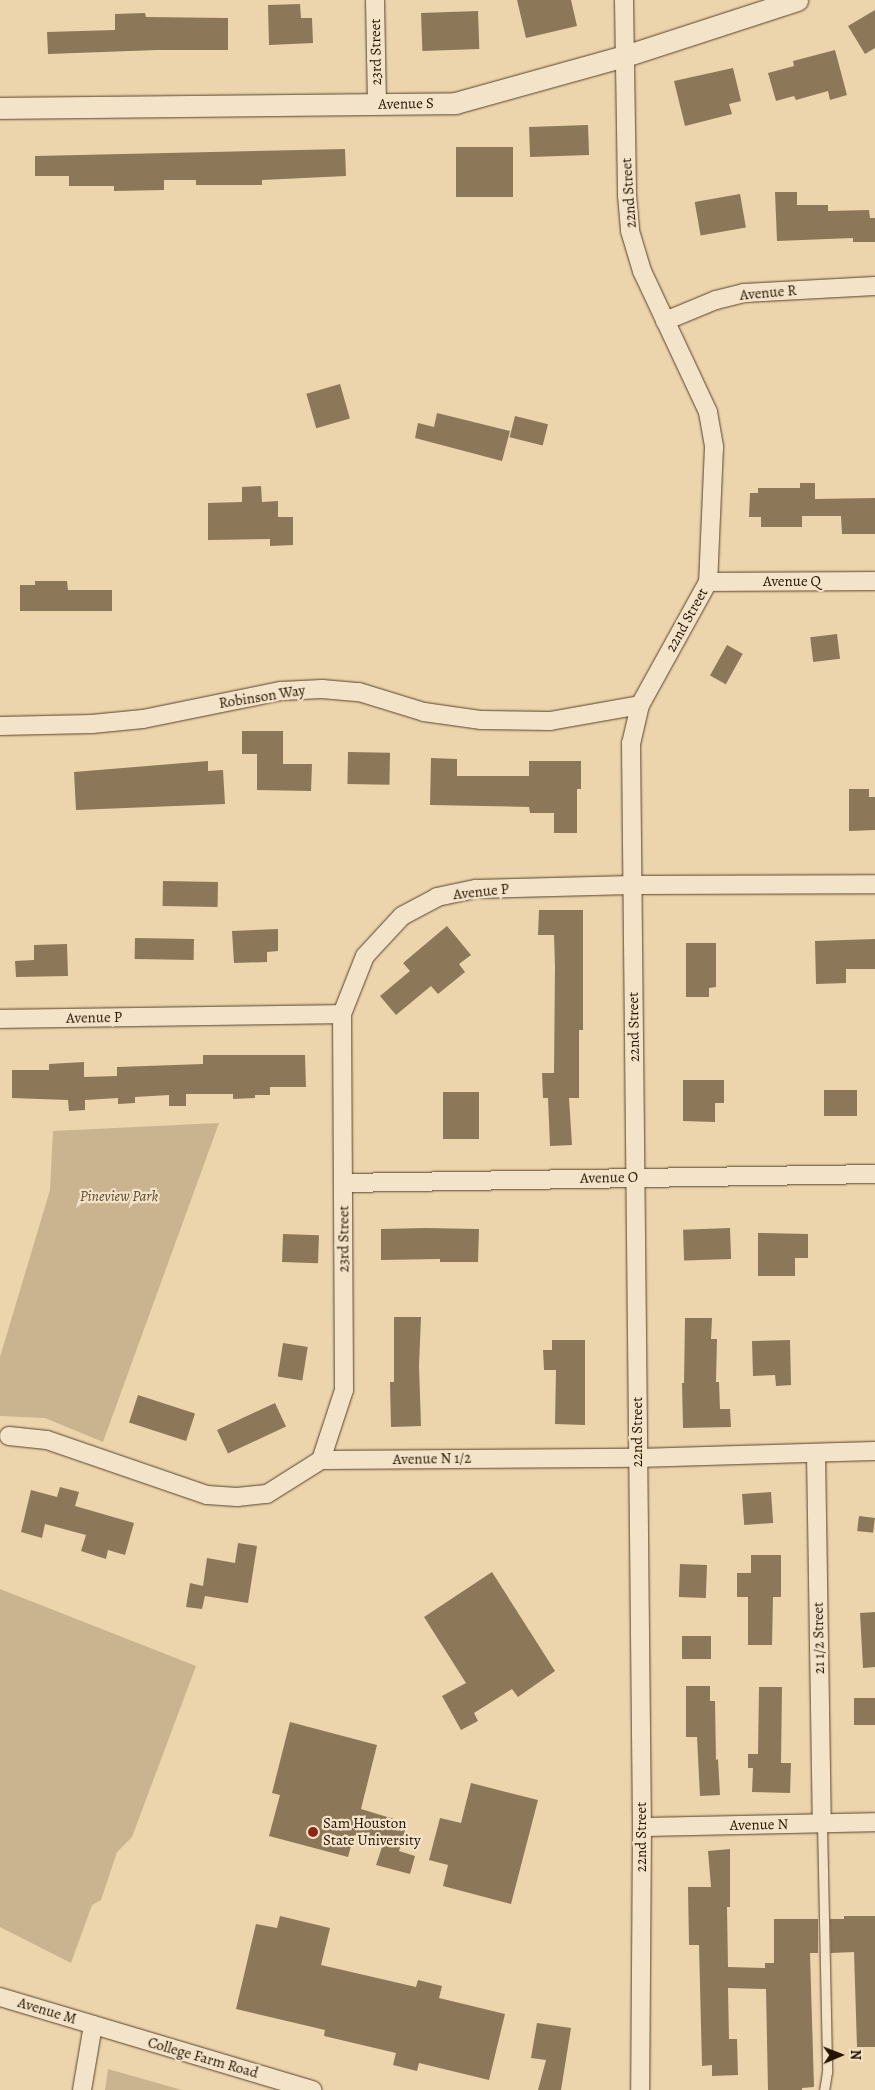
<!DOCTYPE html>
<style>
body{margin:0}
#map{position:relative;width:875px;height:2090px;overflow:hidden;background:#ecd4ac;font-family:Alegreya,serif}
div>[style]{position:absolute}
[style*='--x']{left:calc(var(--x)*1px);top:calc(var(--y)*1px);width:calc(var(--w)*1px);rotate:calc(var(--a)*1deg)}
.green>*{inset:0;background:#cab38f}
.building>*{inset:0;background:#8c7759;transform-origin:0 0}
.roads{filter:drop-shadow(0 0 1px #57432b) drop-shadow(0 0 1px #57432b)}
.service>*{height:9px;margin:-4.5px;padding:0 4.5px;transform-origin:4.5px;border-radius:4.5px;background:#f3e3c9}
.minor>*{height:18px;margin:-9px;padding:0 9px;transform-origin:9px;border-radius:9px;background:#f3e3c9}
.tertiary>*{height:21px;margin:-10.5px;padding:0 10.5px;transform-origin:10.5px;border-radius:10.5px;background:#f3e3c9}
.dots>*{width:14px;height:14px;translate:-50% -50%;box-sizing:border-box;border:2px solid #f3e3c9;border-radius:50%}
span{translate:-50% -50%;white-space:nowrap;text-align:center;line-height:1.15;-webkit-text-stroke:4.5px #f3e3c9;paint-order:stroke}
.street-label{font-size:15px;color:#251300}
.park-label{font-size:15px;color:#5f4b32;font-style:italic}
.poi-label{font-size:15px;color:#251300}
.left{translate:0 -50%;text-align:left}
.north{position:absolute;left:815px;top:2030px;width:50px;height:50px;-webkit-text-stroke:4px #f3e3c9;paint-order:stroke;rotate:89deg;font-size:14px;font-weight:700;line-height:20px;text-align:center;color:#251300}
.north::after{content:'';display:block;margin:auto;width:18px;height:22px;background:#251300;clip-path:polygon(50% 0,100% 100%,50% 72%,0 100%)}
</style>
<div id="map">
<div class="green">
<div style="clip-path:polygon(219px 1123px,103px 1442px,45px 1418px,0 1416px,0 1357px,50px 1190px,53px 1131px)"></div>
<div style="clip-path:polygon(0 1589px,196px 1666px,132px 1837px,117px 1852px,101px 1900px,92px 1905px,71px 1963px,0 1927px)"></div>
<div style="clip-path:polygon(108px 2069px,182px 2090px,105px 2090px)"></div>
</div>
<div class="building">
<div style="clip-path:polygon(517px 0,571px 0,577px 26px,526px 38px)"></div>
<div style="clip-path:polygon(300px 4px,301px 18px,312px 18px,313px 43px,269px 45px,268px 5px)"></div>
<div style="clip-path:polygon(875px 10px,875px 48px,865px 54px,848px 26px)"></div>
<div style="left:478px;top:11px;width:38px;height:57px;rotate:88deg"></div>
<div style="clip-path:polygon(145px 13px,146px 17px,228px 18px,228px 50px,157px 50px,48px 54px,47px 32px,115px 30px,115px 14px)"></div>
<div style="clip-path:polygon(835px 50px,847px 95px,830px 100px,828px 91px,796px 100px,794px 96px,776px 101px,768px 73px,794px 66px,793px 61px)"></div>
<div style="clip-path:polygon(733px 68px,741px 101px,729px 104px,732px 114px,685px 126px,674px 81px)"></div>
<div style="left:588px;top:125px;width:30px;height:59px;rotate:88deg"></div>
<div style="left:456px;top:147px;width:57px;height:50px"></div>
<div style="clip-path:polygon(345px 149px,346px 176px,262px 180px,262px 185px,196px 185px,196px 180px,164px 180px,164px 190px,114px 191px,114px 186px,69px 186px,69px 176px,35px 176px,35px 156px)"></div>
<div style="clip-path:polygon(775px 192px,797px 192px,797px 205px,828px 205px,828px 211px,869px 210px,870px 218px,875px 218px,875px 242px,853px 242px,853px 238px,777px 241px)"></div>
<div style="left:740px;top:194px;width:34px;height:46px;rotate:80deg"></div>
<div style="left:340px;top:384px;width:36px;height:35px;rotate:74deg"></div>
<div style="clip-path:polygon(437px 413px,510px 431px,502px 461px,415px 438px,418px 423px,434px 427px)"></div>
<div style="left:515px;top:416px;width:34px;height:22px;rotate:14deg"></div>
<div style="clip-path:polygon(800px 483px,815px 483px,815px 499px,875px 498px,875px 534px,842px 534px,841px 516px,802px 516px,802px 527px,761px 527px,761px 517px,749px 517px,750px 493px,758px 493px,758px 488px,800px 488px)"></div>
<div style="clip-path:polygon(261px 486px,262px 502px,278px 501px,278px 517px,293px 517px,293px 545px,270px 546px,270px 539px,208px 540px,208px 503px,242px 502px,242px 487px)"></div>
<div style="clip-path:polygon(35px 581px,67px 581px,68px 590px,112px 590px,112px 611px,20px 611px,20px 585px,35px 585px)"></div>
<div style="left:837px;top:634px;width:25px;height:27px;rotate:83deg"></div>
<div style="left:727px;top:645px;width:18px;height:35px;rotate:29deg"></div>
<div style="clip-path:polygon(242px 731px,283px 731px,283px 764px,312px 764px,311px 791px,257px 790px,257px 754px,242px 754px)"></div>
<div style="left:348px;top:752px;width:42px;height:32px;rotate:1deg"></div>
<div style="clip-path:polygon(431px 758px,457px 759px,457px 776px,529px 776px,529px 761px,581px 761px,581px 789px,577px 789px,577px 833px,554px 833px,554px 813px,530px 813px,529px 807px,430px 805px)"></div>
<div style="clip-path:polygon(208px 761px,208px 771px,223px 770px,225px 804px,76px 810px,74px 772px)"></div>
<div style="clip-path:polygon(849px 789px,869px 789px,869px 797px,875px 797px,875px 830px,849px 831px)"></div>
<div style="left:163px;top:881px;width:55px;height:25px;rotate:1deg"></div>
<div style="clip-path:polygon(539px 910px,583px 910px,583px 1030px,579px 1030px,579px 1098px,569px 1098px,572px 1145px,550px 1146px,548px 1098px,543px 1098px,542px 1073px,554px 1073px,555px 966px,554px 935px,538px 935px)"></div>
<div style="clip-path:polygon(447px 926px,471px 955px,459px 964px,465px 972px,438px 994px,431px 986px,396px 1015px,380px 996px,410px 971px,403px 963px)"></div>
<div style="clip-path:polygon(278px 929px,278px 951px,267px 952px,267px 962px,234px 963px,232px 931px)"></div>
<div style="left:135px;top:938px;width:59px;height:21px;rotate:1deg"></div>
<div style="clip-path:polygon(875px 939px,875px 969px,846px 969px,846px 983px,816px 984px,815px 941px)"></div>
<div style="clip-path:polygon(686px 943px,716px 943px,716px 987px,709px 988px,709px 997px,686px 997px)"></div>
<div style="clip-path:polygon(67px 944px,68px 976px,16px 977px,15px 961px,34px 960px,34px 945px)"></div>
<div style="clip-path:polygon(203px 1055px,305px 1055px,306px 1087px,270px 1087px,270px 1095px,255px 1095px,255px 1098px,233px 1099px,233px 1094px,186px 1094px,186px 1106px,169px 1106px,169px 1095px,135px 1097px,135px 1103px,118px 1104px,118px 1098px,85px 1100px,85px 1110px,69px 1111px,68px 1100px,12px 1098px,12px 1070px,49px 1070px,49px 1064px,84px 1062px,84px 1077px,117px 1076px,117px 1067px,203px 1064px)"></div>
<div style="clip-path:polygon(683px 1080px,724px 1080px,724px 1103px,715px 1103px,715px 1122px,683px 1121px)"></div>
<div style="left:824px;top:1090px;width:33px;height:26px"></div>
<div style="left:443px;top:1092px;width:36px;height:47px"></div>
<div style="clip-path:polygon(425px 1228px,479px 1229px,478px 1262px,440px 1262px,440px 1259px,381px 1260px,381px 1229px)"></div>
<div style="left:730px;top:1228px;width:31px;height:47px;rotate:88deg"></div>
<div style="clip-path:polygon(758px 1233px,808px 1234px,808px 1258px,795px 1258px,795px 1276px,758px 1276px)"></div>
<div style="left:283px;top:1234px;width:36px;height:28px;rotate:2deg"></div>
<div style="clip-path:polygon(394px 1317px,421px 1317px,419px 1366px,421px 1426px,391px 1427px,390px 1382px,394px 1382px)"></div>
<div style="clip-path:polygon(685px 1318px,712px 1318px,711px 1339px,717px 1339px,716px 1382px,719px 1382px,720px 1409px,730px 1409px,731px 1427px,683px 1428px,682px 1383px,684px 1383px)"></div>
<div style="clip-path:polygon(552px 1340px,585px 1340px,585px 1425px,555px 1424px,556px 1370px,544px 1370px,543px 1350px,552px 1350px)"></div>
<div style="clip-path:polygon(790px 1340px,791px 1385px,776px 1386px,775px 1375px,753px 1376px,752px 1341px)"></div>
<div style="left:283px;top:1343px;width:25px;height:34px;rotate:9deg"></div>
<div style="left:138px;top:1395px;width:60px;height:29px;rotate:18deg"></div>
<div style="left:275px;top:1403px;width:26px;height:64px;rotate:65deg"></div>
<div style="clip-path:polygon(60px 1487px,79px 1492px,75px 1506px,134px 1523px,125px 1555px,108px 1550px,106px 1559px,81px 1551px,86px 1535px,45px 1524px,42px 1538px,21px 1532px,31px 1490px,57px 1497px)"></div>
<div style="left:771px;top:1492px;width:31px;height:29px;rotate:86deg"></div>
<div style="left:859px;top:1516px;width:16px;height:15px;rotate:7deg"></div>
<div style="clip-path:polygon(238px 1543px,257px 1546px,248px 1603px,205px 1596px,202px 1609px,186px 1607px,190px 1583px,203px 1586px,207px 1558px,235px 1563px)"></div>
<div style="clip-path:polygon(751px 1555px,781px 1555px,781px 1597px,773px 1597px,772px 1645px,748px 1645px,748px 1597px,737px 1597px,737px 1573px,751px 1573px)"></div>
<div style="left:680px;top:1564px;width:27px;height:33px;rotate:2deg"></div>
<div style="clip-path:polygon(492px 1572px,555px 1671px,518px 1697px,512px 1689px,474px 1713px,478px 1721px,461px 1730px,442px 1696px,466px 1683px,424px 1617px)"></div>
<div style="clip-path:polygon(875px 1612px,875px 1667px,863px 1668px,860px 1613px)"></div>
<div style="left:682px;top:1636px;width:29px;height:23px"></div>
<div style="clip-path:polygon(686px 1686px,710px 1686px,710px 1701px,715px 1701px,716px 1760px,718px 1759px,720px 1795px,700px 1796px,697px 1737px,686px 1737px)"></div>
<div style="clip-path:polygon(759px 1687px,782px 1687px,781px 1763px,791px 1763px,790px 1793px,752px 1792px,753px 1768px,748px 1768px,748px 1754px,758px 1754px)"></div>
<div style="left:854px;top:1698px;width:21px;height:27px"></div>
<div style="clip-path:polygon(290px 1722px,377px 1745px,361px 1809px,407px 1823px,399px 1851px,415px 1856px,410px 1874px,376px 1865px,383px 1844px,354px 1835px,348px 1857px,269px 1836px,280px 1795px,272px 1793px)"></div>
<div style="clip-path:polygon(471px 1783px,538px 1800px,511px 1904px,443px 1886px,448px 1865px,429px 1860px,440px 1818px,461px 1823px)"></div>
<div style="clip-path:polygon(730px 1849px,730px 1907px,727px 1907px,728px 1967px,765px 1968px,765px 1963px,774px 1963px,774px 1919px,818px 1919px,818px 1953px,810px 1953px,814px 2087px,802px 2088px,802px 2090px,768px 2090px,766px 1989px,728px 1988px,729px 2039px,737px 2039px,738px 2075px,712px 2076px,712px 2065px,702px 2066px,699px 1945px,689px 1945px,688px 1887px,711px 1887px,708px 1851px)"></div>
<div style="clip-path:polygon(280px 1916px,330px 1928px,321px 1965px,416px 1987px,418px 1980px,442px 1986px,439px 1998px,505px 2014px,489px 2080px,419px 2063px,417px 2071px,393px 2065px,396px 2053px,324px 2036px,325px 2030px,236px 2009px,256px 1924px,277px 1928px)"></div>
<div style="clip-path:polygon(844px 1916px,875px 1916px,875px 2047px,857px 2047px,854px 1952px,831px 1953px,830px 1919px,844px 1919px)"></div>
<div style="clip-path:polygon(537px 2023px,571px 2028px,561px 2090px,538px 2090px,546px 2060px,531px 2058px)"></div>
</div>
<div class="roads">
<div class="service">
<div style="--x:822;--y:1823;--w:249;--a:88.8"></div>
<div style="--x:827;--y:2072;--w:18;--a:99"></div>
</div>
<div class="minor">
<div style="--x:375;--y:0;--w:104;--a:88.9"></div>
<div style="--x:624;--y:0;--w:195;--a:89.1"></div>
<div style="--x:627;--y:195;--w:36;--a:85"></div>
<div style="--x:630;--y:231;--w:42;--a:73.3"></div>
<div style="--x:642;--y:271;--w:156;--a:64.9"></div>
<div style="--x:708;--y:412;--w:36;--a:80"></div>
<div style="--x:714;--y:447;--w:135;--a:92.5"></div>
<div style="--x:708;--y:582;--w:141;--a:118.9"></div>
<div style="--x:640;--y:705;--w:39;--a:103"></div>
<div style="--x:631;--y:743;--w:1084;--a:89.42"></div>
<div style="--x:642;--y:1827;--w:263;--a:90.4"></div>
<div style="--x:665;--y:321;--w:55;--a:-22.4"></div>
<div style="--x:716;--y:300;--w:29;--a:-14"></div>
<div style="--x:744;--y:293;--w:131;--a:-3.1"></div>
<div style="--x:708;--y:582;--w:167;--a:-0.3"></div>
<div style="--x:0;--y:726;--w:92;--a:-1.2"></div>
<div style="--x:92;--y:724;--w:51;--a:-5.6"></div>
<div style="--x:143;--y:719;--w:141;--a:-11.5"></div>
<div style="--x:281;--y:691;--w:41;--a:-2.8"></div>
<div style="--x:322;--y:689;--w:37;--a:5"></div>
<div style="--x:359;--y:692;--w:68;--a:17.1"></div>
<div style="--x:424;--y:712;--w:58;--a:8"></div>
<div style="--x:481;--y:720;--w:69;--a:0.8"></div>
<div style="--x:550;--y:721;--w:91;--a:-10.1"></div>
<div style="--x:0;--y:1019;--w:342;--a:-0.8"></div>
<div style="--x:344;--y:1183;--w:531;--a:-0.97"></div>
<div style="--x:9;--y:1436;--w:38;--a:6"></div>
<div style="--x:47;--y:1440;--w:169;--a:19"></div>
<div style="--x:207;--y:1495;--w:30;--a:4"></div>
<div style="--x:237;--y:1497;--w:30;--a:-6"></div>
<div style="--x:267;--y:1494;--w:64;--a:-32.2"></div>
<div style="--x:321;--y:1460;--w:317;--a:-0.4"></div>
<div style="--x:638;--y:1458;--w:237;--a:-1.7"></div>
<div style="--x:816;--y:1453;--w:370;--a:89.1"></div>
<div style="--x:321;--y:1460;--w:74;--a:-71.8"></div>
<div style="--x:344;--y:1390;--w:376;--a:-90.3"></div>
<div style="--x:342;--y:1014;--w:62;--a:-68.4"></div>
<div style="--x:365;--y:956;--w:54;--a:-47.2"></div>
<div style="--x:402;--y:916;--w:40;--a:-28"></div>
<div style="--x:437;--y:897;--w:40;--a:-12"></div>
<div style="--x:476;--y:889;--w:156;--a:-1.5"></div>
<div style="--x:632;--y:885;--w:243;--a:-0.2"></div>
<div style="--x:642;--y:1827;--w:233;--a:-1.2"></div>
<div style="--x:0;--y:1997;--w:326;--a:16.6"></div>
<div style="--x:82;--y:2090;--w:66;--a:-80.4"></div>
</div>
<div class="tertiary">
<div style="--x:0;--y:108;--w:455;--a:-0.6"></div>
<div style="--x:455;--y:103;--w:176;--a:-15.5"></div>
<div style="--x:625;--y:56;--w:181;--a:-18"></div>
</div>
</div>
<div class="dots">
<div style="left:313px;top:1832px;background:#8f2418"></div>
</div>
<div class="street-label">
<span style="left:376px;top:52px;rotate:-91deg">23rd Street</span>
<span style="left:406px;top:104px;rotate:-1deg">Avenue S</span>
<span style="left:629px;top:193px;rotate:-94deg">22nd Street</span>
<span style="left:768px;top:293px;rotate:-5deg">Avenue R</span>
<span style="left:792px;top:582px">Avenue Q</span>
<span style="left:687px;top:620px;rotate:-61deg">22nd Street</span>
<span style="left:262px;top:697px;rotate:-9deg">Robinson Way</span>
<span style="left:481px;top:892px;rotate:-6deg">Avenue P</span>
<span style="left:94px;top:1018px;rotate:-1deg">Avenue P</span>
<span style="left:634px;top:1027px;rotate:-91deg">22nd Street</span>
<span style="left:609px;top:1178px;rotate:-1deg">Avenue O</span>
<span style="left:344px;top:1239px;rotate:-90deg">23rd Street</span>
<span style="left:638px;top:1432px;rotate:-90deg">22nd Street</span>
<span style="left:432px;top:1459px;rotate:-1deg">Avenue N 1/2</span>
<span style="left:819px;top:1638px;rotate:-91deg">21 1/2 Street</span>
<span style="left:759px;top:1825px;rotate:-1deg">Avenue N</span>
<span style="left:642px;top:1837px;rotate:-90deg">22nd Street</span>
<span style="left:47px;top:2011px;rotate:17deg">Avenue M</span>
<span style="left:203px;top:2058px;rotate:16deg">College Farm Road</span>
</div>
<div class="park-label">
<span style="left:119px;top:1197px">Pineview Park</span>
</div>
<div class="poi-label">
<span class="left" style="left:323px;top:1832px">Sam Houston<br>State University</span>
</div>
<div class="north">N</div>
</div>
